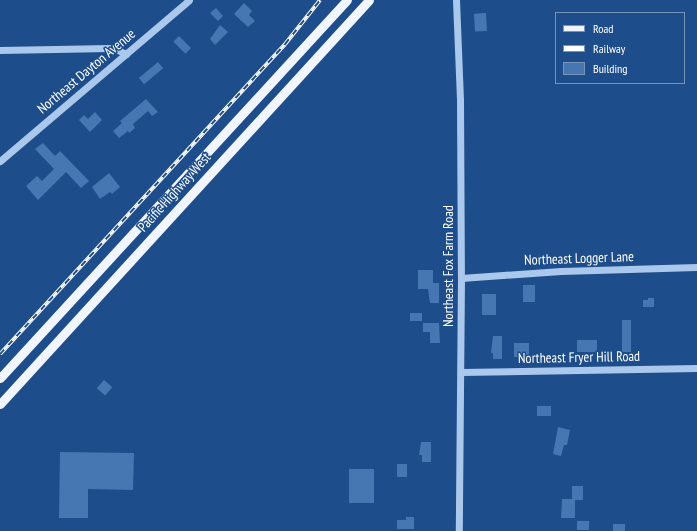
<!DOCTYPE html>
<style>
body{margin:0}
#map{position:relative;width:697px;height:531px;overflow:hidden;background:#1e4d8b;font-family:"PT Sans Narrow",sans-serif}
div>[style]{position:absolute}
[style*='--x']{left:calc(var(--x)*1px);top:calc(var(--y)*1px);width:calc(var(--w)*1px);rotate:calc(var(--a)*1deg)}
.building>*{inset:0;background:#4777b2;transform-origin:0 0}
.minor>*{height:7px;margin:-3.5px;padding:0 3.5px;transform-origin:3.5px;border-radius:3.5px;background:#aac8ec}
.major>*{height:9px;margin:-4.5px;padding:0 4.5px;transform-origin:4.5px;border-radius:4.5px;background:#f0f5ff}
.rail>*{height:3.5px;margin-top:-1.75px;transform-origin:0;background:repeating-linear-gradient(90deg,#1e4d8b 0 6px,#fff 0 12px);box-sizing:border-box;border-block:1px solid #fff}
span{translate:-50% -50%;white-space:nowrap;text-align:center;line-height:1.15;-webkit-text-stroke:3px #1e4d8b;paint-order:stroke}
.street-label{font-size:14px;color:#fff}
.legend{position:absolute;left:555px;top:12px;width:130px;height:72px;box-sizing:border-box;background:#1e4d8b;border:1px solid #7894b9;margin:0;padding:5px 7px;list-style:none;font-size:12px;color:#fff}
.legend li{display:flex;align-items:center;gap:8px;height:20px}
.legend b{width:20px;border:1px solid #7894b9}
</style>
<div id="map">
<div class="building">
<div style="clip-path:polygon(244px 3px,252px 11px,249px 15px,255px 21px,248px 27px,234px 14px)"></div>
<div style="clip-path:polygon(216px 8px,223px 16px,218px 21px,210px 13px)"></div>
<div style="left:486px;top:13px;width:18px;height:12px;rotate:87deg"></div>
<div style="clip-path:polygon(220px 25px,228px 32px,215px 45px,210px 39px)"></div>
<div style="left:179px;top:36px;width:17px;height:8px;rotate:45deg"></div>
<div style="left:158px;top:62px;width:8px;height:25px;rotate:50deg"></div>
<div style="clip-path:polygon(146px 99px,158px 112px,152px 116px,148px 111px,133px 124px,135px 128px,129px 133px,128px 131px,119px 138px,113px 131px,122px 123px,120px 121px)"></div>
<div style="clip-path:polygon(95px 112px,102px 120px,90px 132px,79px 120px,84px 115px,88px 119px)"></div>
<div style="clip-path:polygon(43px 143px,55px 156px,60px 151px,89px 181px,81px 188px,66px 172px,38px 200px,26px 186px,37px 176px,42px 181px,54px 169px,35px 149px)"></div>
<div style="clip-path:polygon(109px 173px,120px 187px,112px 194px,110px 192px,100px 199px,92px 187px)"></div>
<div style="clip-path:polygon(418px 270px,433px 270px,433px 283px,439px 283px,439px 303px,430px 303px,428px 289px,418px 289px)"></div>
<div style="left:535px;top:285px;width:17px;height:12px;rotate:90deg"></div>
<div style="left:482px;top:294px;width:14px;height:21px"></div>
<div style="clip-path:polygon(648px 298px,654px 298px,654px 307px,643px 307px,643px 300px,648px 300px)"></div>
<div style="left:410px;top:313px;width:12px;height:8px"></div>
<div style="left:622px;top:320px;width:9px;height:32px"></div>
<div style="clip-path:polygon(423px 323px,439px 323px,440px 343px,430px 343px,430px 332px,423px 332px)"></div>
<div style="clip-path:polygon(493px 336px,502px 336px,502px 359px,493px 359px,493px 353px,491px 353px)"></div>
<div style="left:597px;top:340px;width:12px;height:20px;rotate:90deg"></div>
<div style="left:514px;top:343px;width:15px;height:14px"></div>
<div style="left:104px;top:380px;width:11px;height:11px;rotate:41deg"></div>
<div style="left:537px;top:406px;width:14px;height:10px"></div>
<div style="clip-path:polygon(558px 427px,570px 430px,567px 445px,564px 445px,561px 456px,553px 454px)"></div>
<div style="clip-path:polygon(421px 442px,431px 442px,431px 462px,422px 462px,422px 455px,419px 455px)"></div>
<div style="clip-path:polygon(60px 452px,134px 453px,133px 490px,88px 489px,88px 518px,59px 518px)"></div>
<div style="left:397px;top:464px;width:10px;height:13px"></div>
<div style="left:349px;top:469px;width:25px;height:34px"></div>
<div style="clip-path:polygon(572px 486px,583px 486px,583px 500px,575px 500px,575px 518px,561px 518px,562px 499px,572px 499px)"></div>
<div style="clip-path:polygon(406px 517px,414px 517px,414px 529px,397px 529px,397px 520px,406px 520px)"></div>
<div style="left:577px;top:521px;width:12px;height:9px"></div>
<div style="left:613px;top:524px;width:12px;height:7px"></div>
</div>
<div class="minor">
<div style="--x:456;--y:0;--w:100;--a:87.7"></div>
<div style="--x:460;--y:100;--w:178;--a:89.7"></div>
<div style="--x:461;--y:278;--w:253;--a:90.5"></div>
<div style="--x:0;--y:50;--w:109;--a:-1.1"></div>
<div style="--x:109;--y:48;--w:9;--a:13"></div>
<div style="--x:118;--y:50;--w:9;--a:27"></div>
<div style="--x:0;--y:161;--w:248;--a:-40.4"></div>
<div style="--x:461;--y:278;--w:100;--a:-4"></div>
<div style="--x:561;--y:271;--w:136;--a:-1.7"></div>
<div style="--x:461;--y:372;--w:236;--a:-1"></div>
</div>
<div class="major">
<div style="--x:0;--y:378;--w:513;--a:-47.45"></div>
<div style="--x:0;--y:404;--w:547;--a:-47.59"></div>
</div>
<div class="rail">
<div style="--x:0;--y:354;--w:421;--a:-47.4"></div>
<div style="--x:285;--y:44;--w:56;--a:-51.5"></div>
</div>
<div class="street-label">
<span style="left:86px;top:71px;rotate:-40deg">Northeast Dayton Avenue</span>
<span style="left:174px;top:192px;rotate:-48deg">Pacific Highway West</span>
<span style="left:579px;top:258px;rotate:-2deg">Northeast Logger Lane</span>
<span style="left:448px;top:266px;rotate:-90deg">Northeast Fox Farm Road</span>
<span style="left:579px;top:357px;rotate:-1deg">Northeast Fryer Hill Road</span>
</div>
<ul class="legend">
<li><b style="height:5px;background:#f0f5ff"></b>Road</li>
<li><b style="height:5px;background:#fff"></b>Railway</li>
<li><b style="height:11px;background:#4777b2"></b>Building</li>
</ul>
</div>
